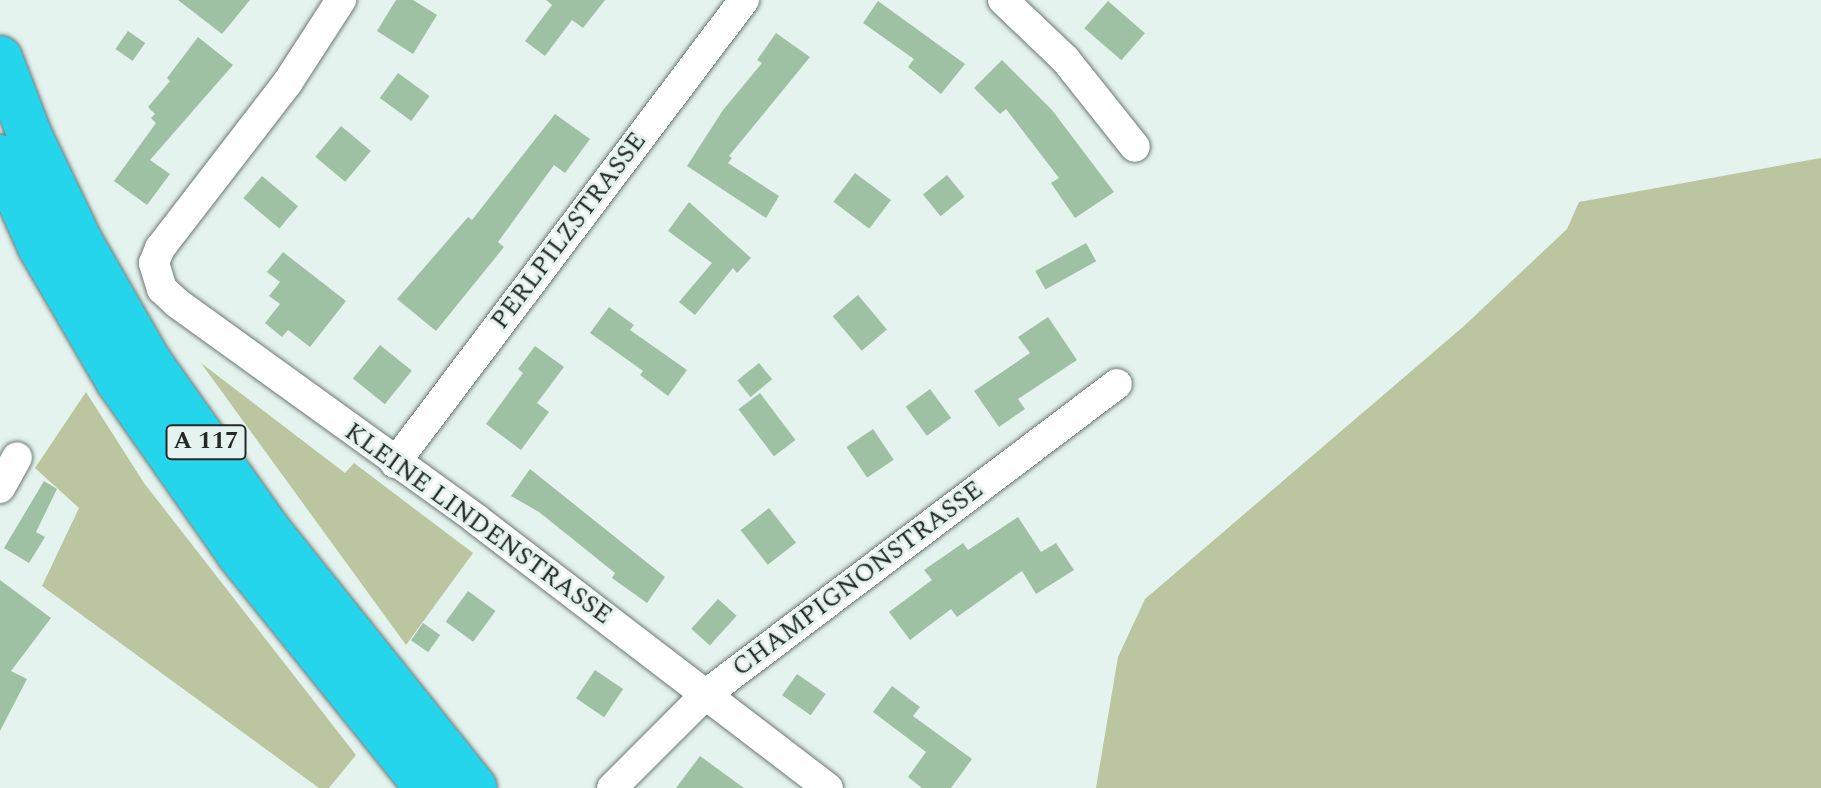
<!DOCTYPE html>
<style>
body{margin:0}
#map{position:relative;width:1821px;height:788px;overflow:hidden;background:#e5f3ef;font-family:Spectral,serif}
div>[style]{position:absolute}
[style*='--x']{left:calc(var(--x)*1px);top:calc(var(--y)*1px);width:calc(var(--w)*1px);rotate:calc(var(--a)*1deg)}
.green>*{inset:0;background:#bbc5a0}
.building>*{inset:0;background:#9ec0a3;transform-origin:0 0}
.roads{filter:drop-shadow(0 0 2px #6b7875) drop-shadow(0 0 2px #6b7875)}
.street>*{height:30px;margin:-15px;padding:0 15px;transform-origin:15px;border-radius:15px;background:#fff}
.highway>*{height:44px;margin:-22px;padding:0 22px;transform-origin:22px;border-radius:22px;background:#25d5eb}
span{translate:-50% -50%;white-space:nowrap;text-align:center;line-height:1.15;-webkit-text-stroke:6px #e5f3ef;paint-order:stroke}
.shield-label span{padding:2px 6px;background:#e5f3ef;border:2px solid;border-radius:6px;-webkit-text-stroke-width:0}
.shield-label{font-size:24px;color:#252a28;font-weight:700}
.street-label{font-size:26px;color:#252a28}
</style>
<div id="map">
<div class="green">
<div style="clip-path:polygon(1821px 158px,1821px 788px,1096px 788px,1118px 657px,1145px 599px,1464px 326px,1567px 229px,1579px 202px)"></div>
<div style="clip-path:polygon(201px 363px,345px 473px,354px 463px,473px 553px,406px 645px)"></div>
<div style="clip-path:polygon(86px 392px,144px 483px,356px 755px,329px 788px,319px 788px,42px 586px,79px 508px,35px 468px)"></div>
</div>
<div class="building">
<div style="clip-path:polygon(178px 0,250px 0,222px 34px)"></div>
<div style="clip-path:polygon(396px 0,413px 0,437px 15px,413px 54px,377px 31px)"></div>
<div style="clip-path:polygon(546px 0,605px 0,583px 28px,572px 20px,545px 56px,525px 41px,552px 5px)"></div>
<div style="clip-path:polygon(878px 1px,965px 64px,941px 94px,908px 67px,914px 59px,863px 23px)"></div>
<div style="left:1108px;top:1px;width:49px;height:36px;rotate:41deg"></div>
<div style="left:128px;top:31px;width:21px;height:22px;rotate:35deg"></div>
<div style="clip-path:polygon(776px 33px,810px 57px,729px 156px,732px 158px,728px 163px,779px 196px,766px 218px,687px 166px,723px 110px,762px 63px,757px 60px)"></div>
<div style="clip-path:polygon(198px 37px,233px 65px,150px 160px,170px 174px,147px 205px,114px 181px,156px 123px,151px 118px,155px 114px,148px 107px,170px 81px,167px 78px)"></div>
<div style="clip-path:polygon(1002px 60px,1052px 110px,1114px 192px,1075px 218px,1051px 183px,1059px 178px,1006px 109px,1000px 114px,974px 88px)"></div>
<div style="left:398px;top:73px;width:39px;height:31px;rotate:36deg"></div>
<div style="clip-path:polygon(555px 114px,590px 139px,565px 173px,554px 165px,498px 242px,504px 247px,436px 331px,397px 299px,468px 217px,472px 220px)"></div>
<div style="left:341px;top:126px;width:39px;height:40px;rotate:40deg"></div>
<div style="left:855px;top:173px;width:45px;height:36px;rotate:37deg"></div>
<div style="left:947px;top:175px;width:28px;height:31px;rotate:51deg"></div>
<div style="left:262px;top:176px;width:47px;height:29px;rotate:40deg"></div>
<div style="clip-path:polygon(689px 202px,751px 258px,737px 273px,733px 268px,695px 315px,679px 302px,712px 263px,668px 231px)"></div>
<div style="left:1086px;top:243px;width:21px;height:58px;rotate:61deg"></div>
<div style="clip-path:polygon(283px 252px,346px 301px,310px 347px,288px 330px,282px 337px,265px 323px,280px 304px,269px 296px,280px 282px,267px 272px)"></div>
<div style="left:858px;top:295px;width:45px;height:33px;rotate:50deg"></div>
<div style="clip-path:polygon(609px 307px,634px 325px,630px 330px,687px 370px,668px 396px,640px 375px,643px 371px,590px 333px)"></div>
<div style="clip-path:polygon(1048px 317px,1077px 360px,1018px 399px,1025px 409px,999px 427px,974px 391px,1030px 353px,1018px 337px)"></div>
<div style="left:380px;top:345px;width:41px;height:43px;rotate:39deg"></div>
<div style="clip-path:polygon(535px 346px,564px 367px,537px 403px,549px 412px,521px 450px,486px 424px,523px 373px,518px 369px)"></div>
<div style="left:759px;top:363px;width:21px;height:28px;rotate:51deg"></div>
<div style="left:930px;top:389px;width:36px;height:30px;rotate:54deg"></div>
<div style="left:760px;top:393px;width:59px;height:27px;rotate:53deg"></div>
<div style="left:873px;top:429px;width:37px;height:32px;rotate:56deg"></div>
<div style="clip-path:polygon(530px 469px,665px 577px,647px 603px,612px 578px,615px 573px,539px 512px,511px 496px)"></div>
<div style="clip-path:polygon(44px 481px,57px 489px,36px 532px,45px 537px,29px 563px,4px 548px)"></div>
<div style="left:769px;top:508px;width:44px;height:36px;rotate:52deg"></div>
<div style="clip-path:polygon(1018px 517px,1041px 552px,1056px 543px,1074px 570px,1036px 594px,1022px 571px,957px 617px,951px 609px,910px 640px,889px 612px,932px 580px,924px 570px,963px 543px,968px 550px)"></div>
<div style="clip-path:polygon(0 580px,51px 618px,11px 671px,27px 679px,0 731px)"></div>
<div style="left:468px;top:591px;width:34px;height:38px;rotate:36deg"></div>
<div style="left:718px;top:599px;width:25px;height:40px;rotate:42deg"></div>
<div style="left:423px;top:623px;width:21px;height:21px;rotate:35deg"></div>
<div style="left:595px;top:670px;width:34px;height:34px;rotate:34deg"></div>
<div style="left:797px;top:674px;width:35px;height:26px;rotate:35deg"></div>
<div style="clip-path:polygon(892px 686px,920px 707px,913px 716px,972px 759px,951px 788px,922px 788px,908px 777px,926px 752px,873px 712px)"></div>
<div style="clip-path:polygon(700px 756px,744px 788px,676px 788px)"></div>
</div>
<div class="roads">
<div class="street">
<div style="--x:341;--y:0;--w:98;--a:122.9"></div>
<div style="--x:288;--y:82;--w:210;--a:127.6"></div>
<div style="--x:160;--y:248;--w:16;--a:112"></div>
<div style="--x:154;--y:263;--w:27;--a:73"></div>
<div style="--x:162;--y:289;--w:21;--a:43"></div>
<div style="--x:177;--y:303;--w:369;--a:35.8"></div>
<div style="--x:476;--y:519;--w:443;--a:37.4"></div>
<div style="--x:1003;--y:0;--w:86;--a:43.6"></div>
<div style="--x:1065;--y:59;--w:112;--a:51.5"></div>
<div style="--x:395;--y:463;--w:580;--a:-52.99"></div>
<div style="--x:0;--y:488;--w:35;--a:-61"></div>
<div style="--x:612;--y:788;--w:132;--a:-45"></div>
<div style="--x:705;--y:695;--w:516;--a:-37.05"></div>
</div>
<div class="highway">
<div style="--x:0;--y:58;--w:84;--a:69"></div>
<div style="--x:30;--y:136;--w:116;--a:64.5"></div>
<div style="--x:80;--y:241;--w:141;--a:60.2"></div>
<div style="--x:150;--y:363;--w:206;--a:54.7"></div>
<div style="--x:269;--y:531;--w:329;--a:51.3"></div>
<div style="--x:0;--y:157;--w:98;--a:66"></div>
<div style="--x:40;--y:247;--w:155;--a:59.8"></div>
<div style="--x:118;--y:381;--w:211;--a:55"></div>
<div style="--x:239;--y:554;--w:300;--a:51.2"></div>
</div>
</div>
<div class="shield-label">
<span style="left:206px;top:442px">A 117</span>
</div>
<div class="street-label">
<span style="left:569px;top:231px;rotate:-53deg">PERLPILZSTRASSE</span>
<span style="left:478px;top:524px;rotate:36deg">KLEINE LINDENSTRASSE</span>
<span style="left:858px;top:579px;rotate:-37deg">CHAMPIGNONSTRASSE</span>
</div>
</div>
